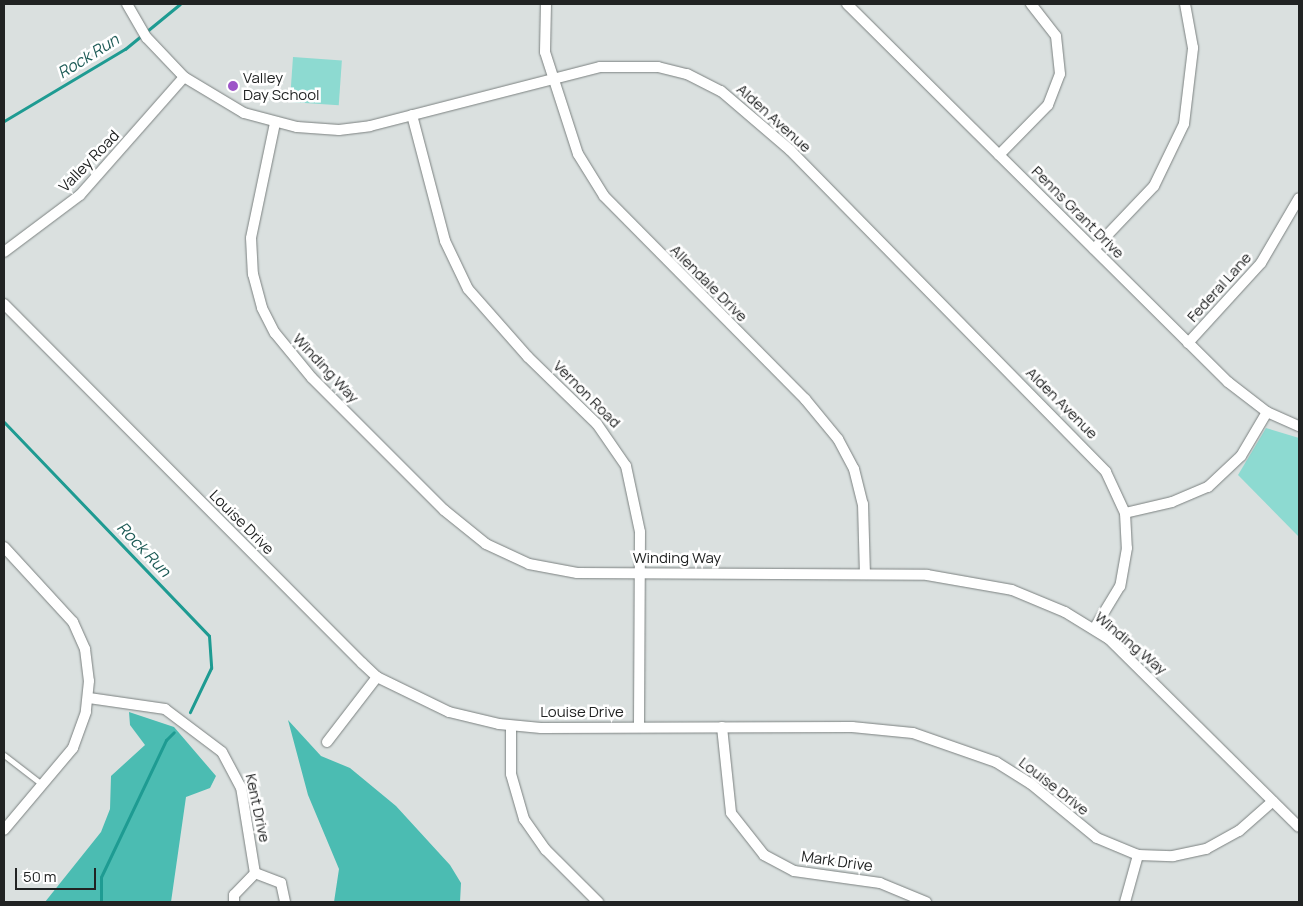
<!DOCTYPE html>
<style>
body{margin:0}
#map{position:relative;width:1303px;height:906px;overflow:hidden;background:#dae0df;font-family:Manrope,sans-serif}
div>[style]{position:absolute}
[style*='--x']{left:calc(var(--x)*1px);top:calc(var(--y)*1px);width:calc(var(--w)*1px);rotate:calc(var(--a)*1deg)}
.green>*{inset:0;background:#8ddad1;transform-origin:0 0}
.forest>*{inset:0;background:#4bbcb2}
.stream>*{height:3px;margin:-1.5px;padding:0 1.5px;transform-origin:1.5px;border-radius:1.5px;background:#1e9b92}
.roads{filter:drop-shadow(0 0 1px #7b8180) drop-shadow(0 0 1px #7b8180)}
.service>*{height:5px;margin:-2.5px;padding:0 2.5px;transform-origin:2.5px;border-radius:2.5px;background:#fff}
.minor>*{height:10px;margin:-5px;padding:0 5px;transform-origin:5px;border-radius:5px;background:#fff}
.dots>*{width:14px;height:14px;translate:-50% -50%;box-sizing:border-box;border:2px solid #fff;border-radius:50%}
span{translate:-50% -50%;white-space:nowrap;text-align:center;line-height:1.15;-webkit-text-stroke:5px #fff;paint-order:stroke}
.poi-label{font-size:15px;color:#212323}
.left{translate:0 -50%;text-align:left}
.street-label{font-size:15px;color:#212323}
.water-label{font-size:16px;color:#1d5b56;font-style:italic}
.frame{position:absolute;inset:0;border:5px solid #212323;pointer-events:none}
.scale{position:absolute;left:15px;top:868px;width:81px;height:22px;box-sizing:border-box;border:2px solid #212323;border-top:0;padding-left:6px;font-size:15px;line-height:18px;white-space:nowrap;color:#212323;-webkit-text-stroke:4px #fff;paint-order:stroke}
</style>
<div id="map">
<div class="green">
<div style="left:293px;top:57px;width:49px;height:45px;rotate:4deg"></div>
<div style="clip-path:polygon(1266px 428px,1299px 438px,1299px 537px,1238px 475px)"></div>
</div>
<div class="forest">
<div style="clip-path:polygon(129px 712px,174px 727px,216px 776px,210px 788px,186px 797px,171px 902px,45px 902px,101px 832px,110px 809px,111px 776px,145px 745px,130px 725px)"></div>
<div style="clip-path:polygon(288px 720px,321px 756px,350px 768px,396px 806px,450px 865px,461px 883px,460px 902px,334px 902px,339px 869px,308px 795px)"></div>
</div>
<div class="stream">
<div style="--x:4;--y:121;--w:141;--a:-30.8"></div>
<div style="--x:125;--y:49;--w:71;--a:-39.3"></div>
<div style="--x:4;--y:422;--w:296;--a:46.2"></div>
<div style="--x:209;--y:636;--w:32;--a:86"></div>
<div style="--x:211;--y:668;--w:49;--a:115.5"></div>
<div style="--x:101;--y:902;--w:25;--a:-90"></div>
<div style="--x:101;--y:877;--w:152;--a:-64.6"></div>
<div style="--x:166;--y:740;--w:11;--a:-45"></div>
</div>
<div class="roads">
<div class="service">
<div style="--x:4;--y:755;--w:49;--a:37.6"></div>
</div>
<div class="minor">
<div style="--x:127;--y:4;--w:39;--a:60"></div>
<div style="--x:147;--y:38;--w:54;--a:46.5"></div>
<div style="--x:184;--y:77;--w:70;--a:31"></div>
<div style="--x:244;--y:113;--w:55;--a:14.8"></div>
<div style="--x:297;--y:127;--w:42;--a:4.1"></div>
<div style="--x:339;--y:130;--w:31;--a:-7"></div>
<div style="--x:370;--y:126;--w:237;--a:-14.4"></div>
<div style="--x:600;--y:67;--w:58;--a:0"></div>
<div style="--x:658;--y:67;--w:30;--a:14"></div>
<div style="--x:687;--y:74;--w:38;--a:27"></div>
<div style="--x:721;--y:91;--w:91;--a:40.5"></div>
<div style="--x:790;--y:150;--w:451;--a:45.5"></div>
<div style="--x:1106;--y:472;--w:45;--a:65.1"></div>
<div style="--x:1125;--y:513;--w:35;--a:87"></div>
<div style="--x:1127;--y:548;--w:39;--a:100"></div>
<div style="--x:1120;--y:586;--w:50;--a:121.2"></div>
<div style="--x:546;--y:4;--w:48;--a:91.2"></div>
<div style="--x:545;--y:52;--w:107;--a:72.1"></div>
<div style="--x:578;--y:154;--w:49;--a:58.2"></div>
<div style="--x:604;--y:196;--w:286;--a:45.3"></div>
<div style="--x:805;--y:399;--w:52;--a:50.5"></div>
<div style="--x:838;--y:439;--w:34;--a:62"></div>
<div style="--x:854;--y:469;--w:36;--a:76"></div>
<div style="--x:863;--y:504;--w:70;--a:88.4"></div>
<div style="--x:847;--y:4;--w:537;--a:44.77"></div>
<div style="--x:1228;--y:382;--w:49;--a:37.6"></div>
<div style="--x:1267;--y:412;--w:35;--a:24"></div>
<div style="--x:412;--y:115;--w:130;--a:75.3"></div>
<div style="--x:445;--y:241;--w:53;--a:64.4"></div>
<div style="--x:468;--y:289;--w:91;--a:48.6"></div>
<div style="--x:528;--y:357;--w:96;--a:44.2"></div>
<div style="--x:597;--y:424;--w:51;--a:55.4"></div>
<div style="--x:626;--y:466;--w:67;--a:78"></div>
<div style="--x:640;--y:532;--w:195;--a:90.3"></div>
<div style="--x:275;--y:123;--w:117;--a:101.8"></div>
<div style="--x:251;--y:238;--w:36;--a:87"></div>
<div style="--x:253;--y:274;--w:35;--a:75"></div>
<div style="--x:262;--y:308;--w:28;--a:63"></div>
<div style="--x:275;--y:333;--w:58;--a:50.6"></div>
<div style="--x:312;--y:378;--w:187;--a:45"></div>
<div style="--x:444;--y:510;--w:54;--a:39"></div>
<div style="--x:486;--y:544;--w:47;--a:24.9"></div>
<div style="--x:529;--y:564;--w:49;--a:10.6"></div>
<div style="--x:577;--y:573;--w:350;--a:0.3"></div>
<div style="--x:927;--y:575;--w:86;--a:10"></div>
<div style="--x:1012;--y:590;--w:57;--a:22.5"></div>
<div style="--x:1065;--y:612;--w:52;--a:31.5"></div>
<div style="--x:1109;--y:639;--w:267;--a:44.7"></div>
<div style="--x:999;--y:155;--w:70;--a:-45.6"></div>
<div style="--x:1048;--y:105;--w:33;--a:-69"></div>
<div style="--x:1060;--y:74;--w:38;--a:-96"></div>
<div style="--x:1056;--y:36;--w:41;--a:-128"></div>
<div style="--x:1094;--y:249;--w:87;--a:-46.4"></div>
<div style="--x:1154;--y:186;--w:69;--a:-64.2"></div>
<div style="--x:1184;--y:124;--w:77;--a:-83.2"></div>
<div style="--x:1193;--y:48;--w:45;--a:-100.3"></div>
<div style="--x:4;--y:252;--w:95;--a:-36.9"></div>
<div style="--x:80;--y:195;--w:157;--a:-48.6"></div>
<div style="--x:4;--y:304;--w:507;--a:45.08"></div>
<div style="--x:362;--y:663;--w:21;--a:43"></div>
<div style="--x:377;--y:677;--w:80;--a:25.9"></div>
<div style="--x:449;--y:712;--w:51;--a:13.5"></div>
<div style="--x:499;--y:724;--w:42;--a:5.4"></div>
<div style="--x:541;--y:728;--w:311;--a:-0.2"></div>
<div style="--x:852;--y:727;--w:61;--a:5.6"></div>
<div style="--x:913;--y:733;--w:88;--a:19.3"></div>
<div style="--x:996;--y:762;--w:41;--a:32.2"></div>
<div style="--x:1031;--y:784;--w:85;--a:39.3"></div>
<div style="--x:1097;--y:838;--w:44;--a:22.5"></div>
<div style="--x:1138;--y:855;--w:35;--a:2"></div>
<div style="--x:1173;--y:856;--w:34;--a:-12"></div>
<div style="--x:1206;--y:849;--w:38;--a:-29"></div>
<div style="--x:1239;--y:831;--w:45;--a:-41.4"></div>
<div style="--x:1188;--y:343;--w:108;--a:-47.6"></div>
<div style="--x:1261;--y:263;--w:75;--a:-59.7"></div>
<div style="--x:1125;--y:513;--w:48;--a:-13.2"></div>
<div style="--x:1172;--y:502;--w:39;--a:-23"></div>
<div style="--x:1208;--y:487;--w:45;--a:-43.2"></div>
<div style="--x:1241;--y:456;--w:51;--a:-59.4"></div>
<div style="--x:4;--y:547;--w:102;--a:47.4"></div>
<div style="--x:73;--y:622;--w:30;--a:66"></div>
<div style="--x:85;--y:649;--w:32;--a:83"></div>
<div style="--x:89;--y:681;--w:31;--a:96"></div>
<div style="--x:86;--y:712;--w:38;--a:110"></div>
<div style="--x:73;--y:748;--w:107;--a:130.1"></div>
<div style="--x:89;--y:698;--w:77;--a:8.2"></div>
<div style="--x:165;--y:709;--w:71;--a:37"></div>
<div style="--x:222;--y:752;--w:40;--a:62"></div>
<div style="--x:241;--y:787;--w:87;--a:80.8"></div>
<div style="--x:511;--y:726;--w:48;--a:90"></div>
<div style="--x:511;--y:774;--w:47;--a:73.9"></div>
<div style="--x:524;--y:819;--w:38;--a:55"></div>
<div style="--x:546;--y:850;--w:74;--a:45"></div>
<div style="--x:722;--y:727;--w:86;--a:84"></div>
<div style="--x:731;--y:813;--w:53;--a:51.8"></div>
<div style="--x:764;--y:855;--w:34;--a:28"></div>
<div style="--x:794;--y:871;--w:87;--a:7.9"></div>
<div style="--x:880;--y:883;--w:50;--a:22.4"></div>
<div style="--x:327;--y:742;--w:82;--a:-52.4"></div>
<div style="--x:255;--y:873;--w:28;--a:21"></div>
<div style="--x:281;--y:883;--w:19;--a:78"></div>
<div style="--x:234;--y:902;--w:7;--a:-90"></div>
<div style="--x:234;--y:895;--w:30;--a:-46"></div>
<div style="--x:1125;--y:902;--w:49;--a:-74.5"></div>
</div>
</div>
<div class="dots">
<div style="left:233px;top:86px;background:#9d55c8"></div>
</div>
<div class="poi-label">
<span class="left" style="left:243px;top:86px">Valley<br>Day School</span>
</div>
<div class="street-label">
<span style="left:774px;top:118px;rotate:42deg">Alden Avenue</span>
<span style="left:89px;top:161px;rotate:-46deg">Valley Road</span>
<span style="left:1078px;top:212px;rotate:45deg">Penns Grant Drive</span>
<span style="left:709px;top:283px;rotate:45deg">Allendale Drive</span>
<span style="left:1219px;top:287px;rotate:-48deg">Federal Lane</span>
<span style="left:326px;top:368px;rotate:47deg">Winding Way</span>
<span style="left:587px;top:394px;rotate:45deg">Vernon Road</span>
<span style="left:1062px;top:403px;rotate:45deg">Alden Avenue</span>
<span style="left:242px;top:522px;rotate:45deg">Louise Drive</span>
<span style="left:677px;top:558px">Winding Way</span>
<span style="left:1131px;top:643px;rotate:40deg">Winding Way</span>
<span style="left:582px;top:712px">Louise Drive</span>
<span style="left:1054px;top:786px;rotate:38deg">Louise Drive</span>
<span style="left:258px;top:808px;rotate:78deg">Kent Drive</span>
<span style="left:837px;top:861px;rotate:8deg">Mark Drive</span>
</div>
<div class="water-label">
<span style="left:88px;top:56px;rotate:-32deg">Rock Run</span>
<span style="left:144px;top:549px;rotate:46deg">Rock Run</span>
</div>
<div class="frame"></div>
<div class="scale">50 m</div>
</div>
